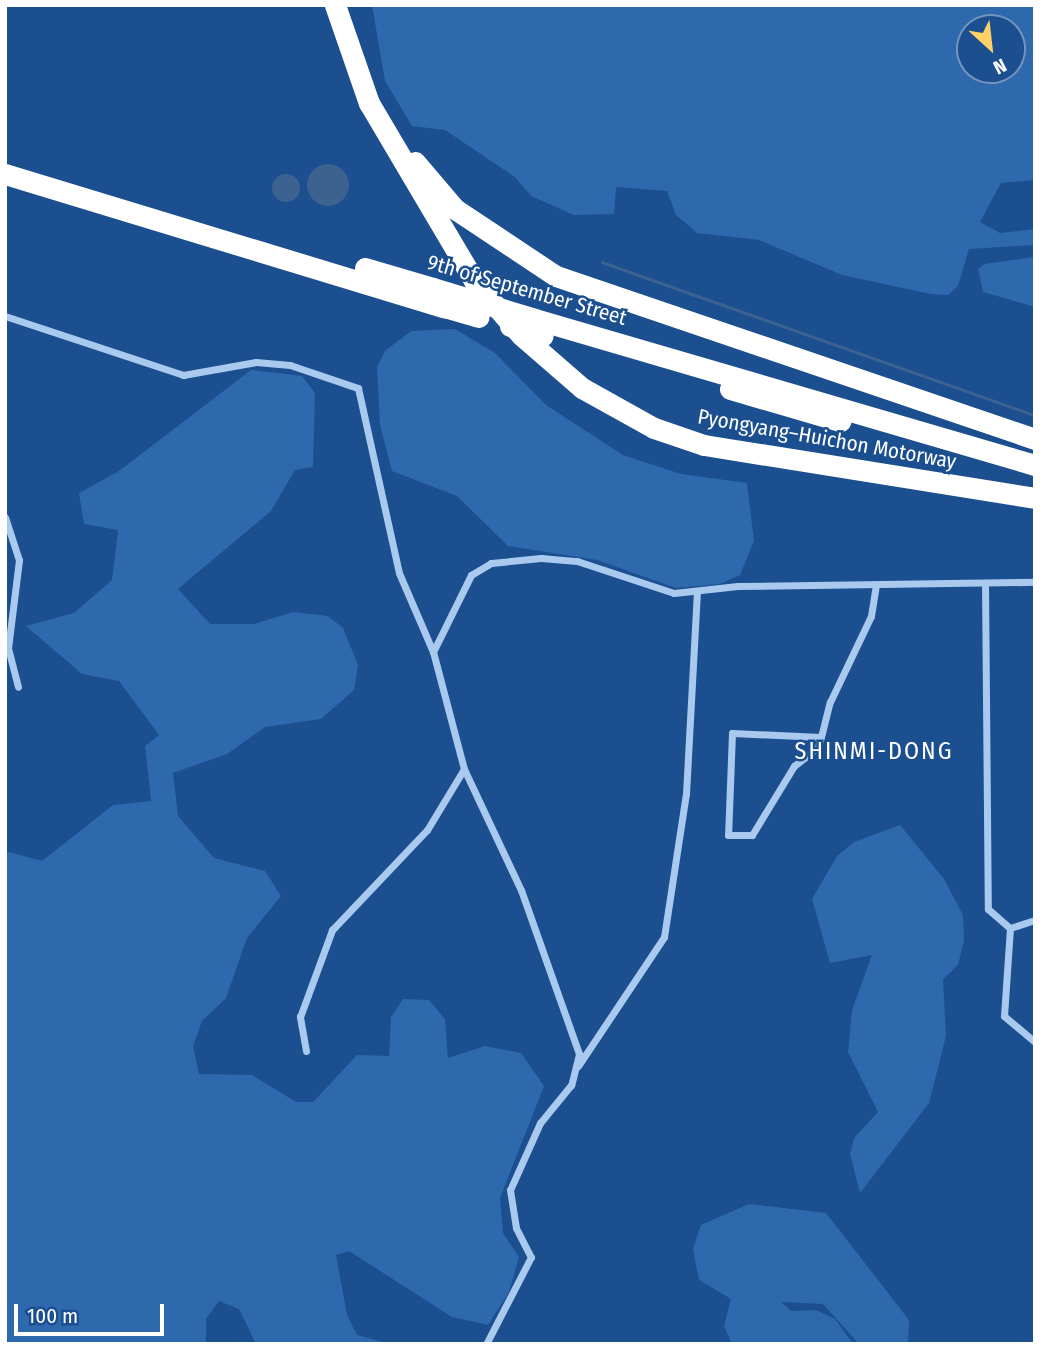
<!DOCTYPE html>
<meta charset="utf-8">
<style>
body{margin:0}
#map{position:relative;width:1040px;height:1349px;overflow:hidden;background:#1b4f8f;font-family:"Fira Sans Condensed",sans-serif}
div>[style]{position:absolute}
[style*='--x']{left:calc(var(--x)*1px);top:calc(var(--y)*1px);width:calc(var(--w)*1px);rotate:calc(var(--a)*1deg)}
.green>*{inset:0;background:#2e69ad}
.water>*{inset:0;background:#3c6290}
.round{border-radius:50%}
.stream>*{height:2.5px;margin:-1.25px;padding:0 1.25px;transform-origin:1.25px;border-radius:1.25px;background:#3c6290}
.street>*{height:7px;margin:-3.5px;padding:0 3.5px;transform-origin:3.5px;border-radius:3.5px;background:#a9c9ee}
.highway>*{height:21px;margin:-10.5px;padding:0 10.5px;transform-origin:10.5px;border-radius:10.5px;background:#fff}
.highway-bridge>*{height:21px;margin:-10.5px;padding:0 10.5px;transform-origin:10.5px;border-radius:10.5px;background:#fff}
span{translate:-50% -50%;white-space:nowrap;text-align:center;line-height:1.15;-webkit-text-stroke:5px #1b4f8f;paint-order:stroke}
.street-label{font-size:21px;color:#fff}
.quarter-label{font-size:24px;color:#fff;letter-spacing:2px}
.frame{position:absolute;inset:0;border:7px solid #fff;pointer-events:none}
.north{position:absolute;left:956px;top:14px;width:70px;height:70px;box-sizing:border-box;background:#1b4f8f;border:2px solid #7695bc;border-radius:50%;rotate:153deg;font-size:19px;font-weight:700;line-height:28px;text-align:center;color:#fff}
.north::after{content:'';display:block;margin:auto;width:24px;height:32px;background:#ffd166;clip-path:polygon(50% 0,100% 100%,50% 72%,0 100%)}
.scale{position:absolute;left:14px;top:1304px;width:150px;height:32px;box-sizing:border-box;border:4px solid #fff;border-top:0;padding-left:9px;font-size:21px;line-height:24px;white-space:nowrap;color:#fff;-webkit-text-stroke:5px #1b4f8f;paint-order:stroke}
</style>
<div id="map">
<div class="green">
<div style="clip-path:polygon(evenodd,372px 5px,1035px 7px,1035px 180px,1001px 183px,980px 222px,1000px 233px,1035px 229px,1035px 245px,969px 249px,958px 286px,948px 295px,931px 294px,842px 275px,759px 240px,697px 233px,676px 215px,667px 191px,616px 187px,614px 214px,574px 215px,531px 196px,515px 177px,445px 130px,412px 126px,385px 81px,372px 5px,1012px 28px,1012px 70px,970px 70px,970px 28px,1012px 28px)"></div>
<div style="clip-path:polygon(1035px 257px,1035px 307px,983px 292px,978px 269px,984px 264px)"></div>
<div style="clip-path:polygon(455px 329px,495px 353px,546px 405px,623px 455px,681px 474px,747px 483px,754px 541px,740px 575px,720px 584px,676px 588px,597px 560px,508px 546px,457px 496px,392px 471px,380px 425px,377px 367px,385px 351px,411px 331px)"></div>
<div style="clip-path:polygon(251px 370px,302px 376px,315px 393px,313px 467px,295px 470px,271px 511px,178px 589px,210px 624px,254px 624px,293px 612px,328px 616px,343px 628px,358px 665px,354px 690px,321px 719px,265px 727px,227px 754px,173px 773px,178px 816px,214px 858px,265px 871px,281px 896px,247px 938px,226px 998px,202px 1021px,193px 1046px,199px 1074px,252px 1075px,296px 1102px,313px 1102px,357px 1055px,389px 1056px,391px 1017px,403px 999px,429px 1000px,445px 1019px,448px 1058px,485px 1046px,521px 1053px,544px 1086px,500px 1198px,503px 1233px,519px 1257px,509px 1292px,488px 1325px,452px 1317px,349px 1251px,336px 1255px,347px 1315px,357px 1335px,390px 1344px,256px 1344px,239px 1309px,219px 1301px,206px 1319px,206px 1344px,11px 1344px,5px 1340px,5px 851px,42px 861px,113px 805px,151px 801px,145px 746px,159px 735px,119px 681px,82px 674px,26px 626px,74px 613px,112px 580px,118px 530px,84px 524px,79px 493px,119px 471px)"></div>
<div style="clip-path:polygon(900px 825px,944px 879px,963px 915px,964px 941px,958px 965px,943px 979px,946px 1036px,929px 1103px,860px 1193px,850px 1154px,854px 1138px,878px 1112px,848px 1052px,852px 1010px,872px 955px,830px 963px,812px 899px,837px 856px,854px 842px)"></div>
<div style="clip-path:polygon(749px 1204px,826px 1213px,909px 1320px,908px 1344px,859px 1344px,823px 1304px,781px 1302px,791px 1311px,816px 1310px,835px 1319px,853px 1344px,732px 1344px,724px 1326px,731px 1299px,699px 1280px,693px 1249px,701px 1225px)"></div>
</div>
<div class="water">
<div class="round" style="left:307px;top:164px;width:42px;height:42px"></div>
<div class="round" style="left:272px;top:174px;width:28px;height:28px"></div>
</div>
<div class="stream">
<div style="--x:602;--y:262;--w:459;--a:19.5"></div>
</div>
<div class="street">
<div style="--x:5;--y:316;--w:188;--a:18.3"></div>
<div style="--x:183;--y:375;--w:74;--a:-10.1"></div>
<div style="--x:256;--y:362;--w:34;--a:5"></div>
<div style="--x:290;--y:365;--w:72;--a:18.7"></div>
<div style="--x:358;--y:388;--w:189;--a:77.5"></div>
<div style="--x:399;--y:573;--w:86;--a:66.7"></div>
<div style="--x:5;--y:517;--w:45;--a:72"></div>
<div style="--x:19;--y:560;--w:89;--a:97.1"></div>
<div style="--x:8;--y:648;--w:40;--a:75.6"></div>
<div style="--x:985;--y:584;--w:325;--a:89.5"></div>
<div style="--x:988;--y:909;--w:29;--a:41"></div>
<div style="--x:1010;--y:928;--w:26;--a:-18"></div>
<div style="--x:821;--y:737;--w:89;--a:-177.4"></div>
<div style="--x:732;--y:733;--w:102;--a:92.2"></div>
<div style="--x:728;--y:835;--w:24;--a:0"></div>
<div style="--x:752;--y:835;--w:81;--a:-58.7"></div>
<div style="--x:794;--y:766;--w:31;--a:-38"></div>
<div style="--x:818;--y:747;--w:15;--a:-74"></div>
<div style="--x:822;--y:733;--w:32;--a:-76"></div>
<div style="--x:830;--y:702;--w:95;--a:-64.5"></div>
<div style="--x:871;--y:616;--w:31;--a:-81"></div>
<div style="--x:464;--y:769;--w:134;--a:64.8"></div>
<div style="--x:521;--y:890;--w:174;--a:70.5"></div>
<div style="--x:579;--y:1054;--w:32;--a:104"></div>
<div style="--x:571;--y:1085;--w:49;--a:129.2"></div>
<div style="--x:540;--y:1123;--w:73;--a:114.1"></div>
<div style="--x:510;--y:1190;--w:38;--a:81"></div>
<div style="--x:516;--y:1228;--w:33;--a:63"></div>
<div style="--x:531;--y:1257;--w:98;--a:117.3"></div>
<div style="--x:1010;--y:928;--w:88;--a:93.9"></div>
<div style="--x:1004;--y:1016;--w:40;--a:40"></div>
<div style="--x:306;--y:1051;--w:35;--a:-100"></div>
<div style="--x:300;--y:1017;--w:93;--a:-69.8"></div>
<div style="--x:332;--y:930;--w:138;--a:-46.5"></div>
<div style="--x:427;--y:830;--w:71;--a:-58.8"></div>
<div style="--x:464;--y:769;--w:121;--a:-104.8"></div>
<div style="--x:433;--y:652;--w:86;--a:-63.7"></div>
<div style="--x:471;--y:575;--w:23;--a:-31"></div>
<div style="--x:491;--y:563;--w:50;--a:-5.7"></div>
<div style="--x:541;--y:558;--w:36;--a:5"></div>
<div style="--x:577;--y:561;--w:102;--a:18.3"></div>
<div style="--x:674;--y:593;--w:64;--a:-6.2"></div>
<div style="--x:738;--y:586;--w:297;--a:-0.8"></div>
<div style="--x:578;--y:1066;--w:155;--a:-56.3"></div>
<div style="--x:664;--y:937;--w:145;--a:-81.3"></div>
<div style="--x:686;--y:794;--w:201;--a:-86.9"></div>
</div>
<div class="highway">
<div style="--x:335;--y:5;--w:104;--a:70.9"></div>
<div style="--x:369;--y:103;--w:208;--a:59.4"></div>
<div style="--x:475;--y:282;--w:70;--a:49"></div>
<div style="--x:521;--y:335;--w:81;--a:41"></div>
<div style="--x:582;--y:388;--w:82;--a:29.1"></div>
<div style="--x:654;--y:428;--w:53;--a:18.8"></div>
<div style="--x:704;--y:445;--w:335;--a:9.1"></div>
<div style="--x:415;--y:162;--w:62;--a:49.6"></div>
<div style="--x:455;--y:209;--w:121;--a:33.6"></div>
<div style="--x:556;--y:276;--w:506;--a:18.79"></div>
<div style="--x:5;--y:174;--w:459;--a:16.9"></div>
<div style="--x:365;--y:268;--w:71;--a:16.4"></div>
<div style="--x:535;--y:319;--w:521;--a:16.28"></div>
<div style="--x:730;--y:389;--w:115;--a:16.2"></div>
</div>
<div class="highway-bridge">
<div style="--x:433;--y:288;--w:107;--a:16.9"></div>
<div style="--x:444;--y:307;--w:36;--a:16"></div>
<div style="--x:510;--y:326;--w:34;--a:17"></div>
</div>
<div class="street-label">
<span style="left:527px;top:290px;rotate:16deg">9th of September Street</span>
<span style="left:827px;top:439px;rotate:10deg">Pyongyang–Huichon Motorway</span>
</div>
<div class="quarter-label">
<span style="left:874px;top:752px">SHINMI-DONG</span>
</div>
<div class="frame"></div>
<div class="north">N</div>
<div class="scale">100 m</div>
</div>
